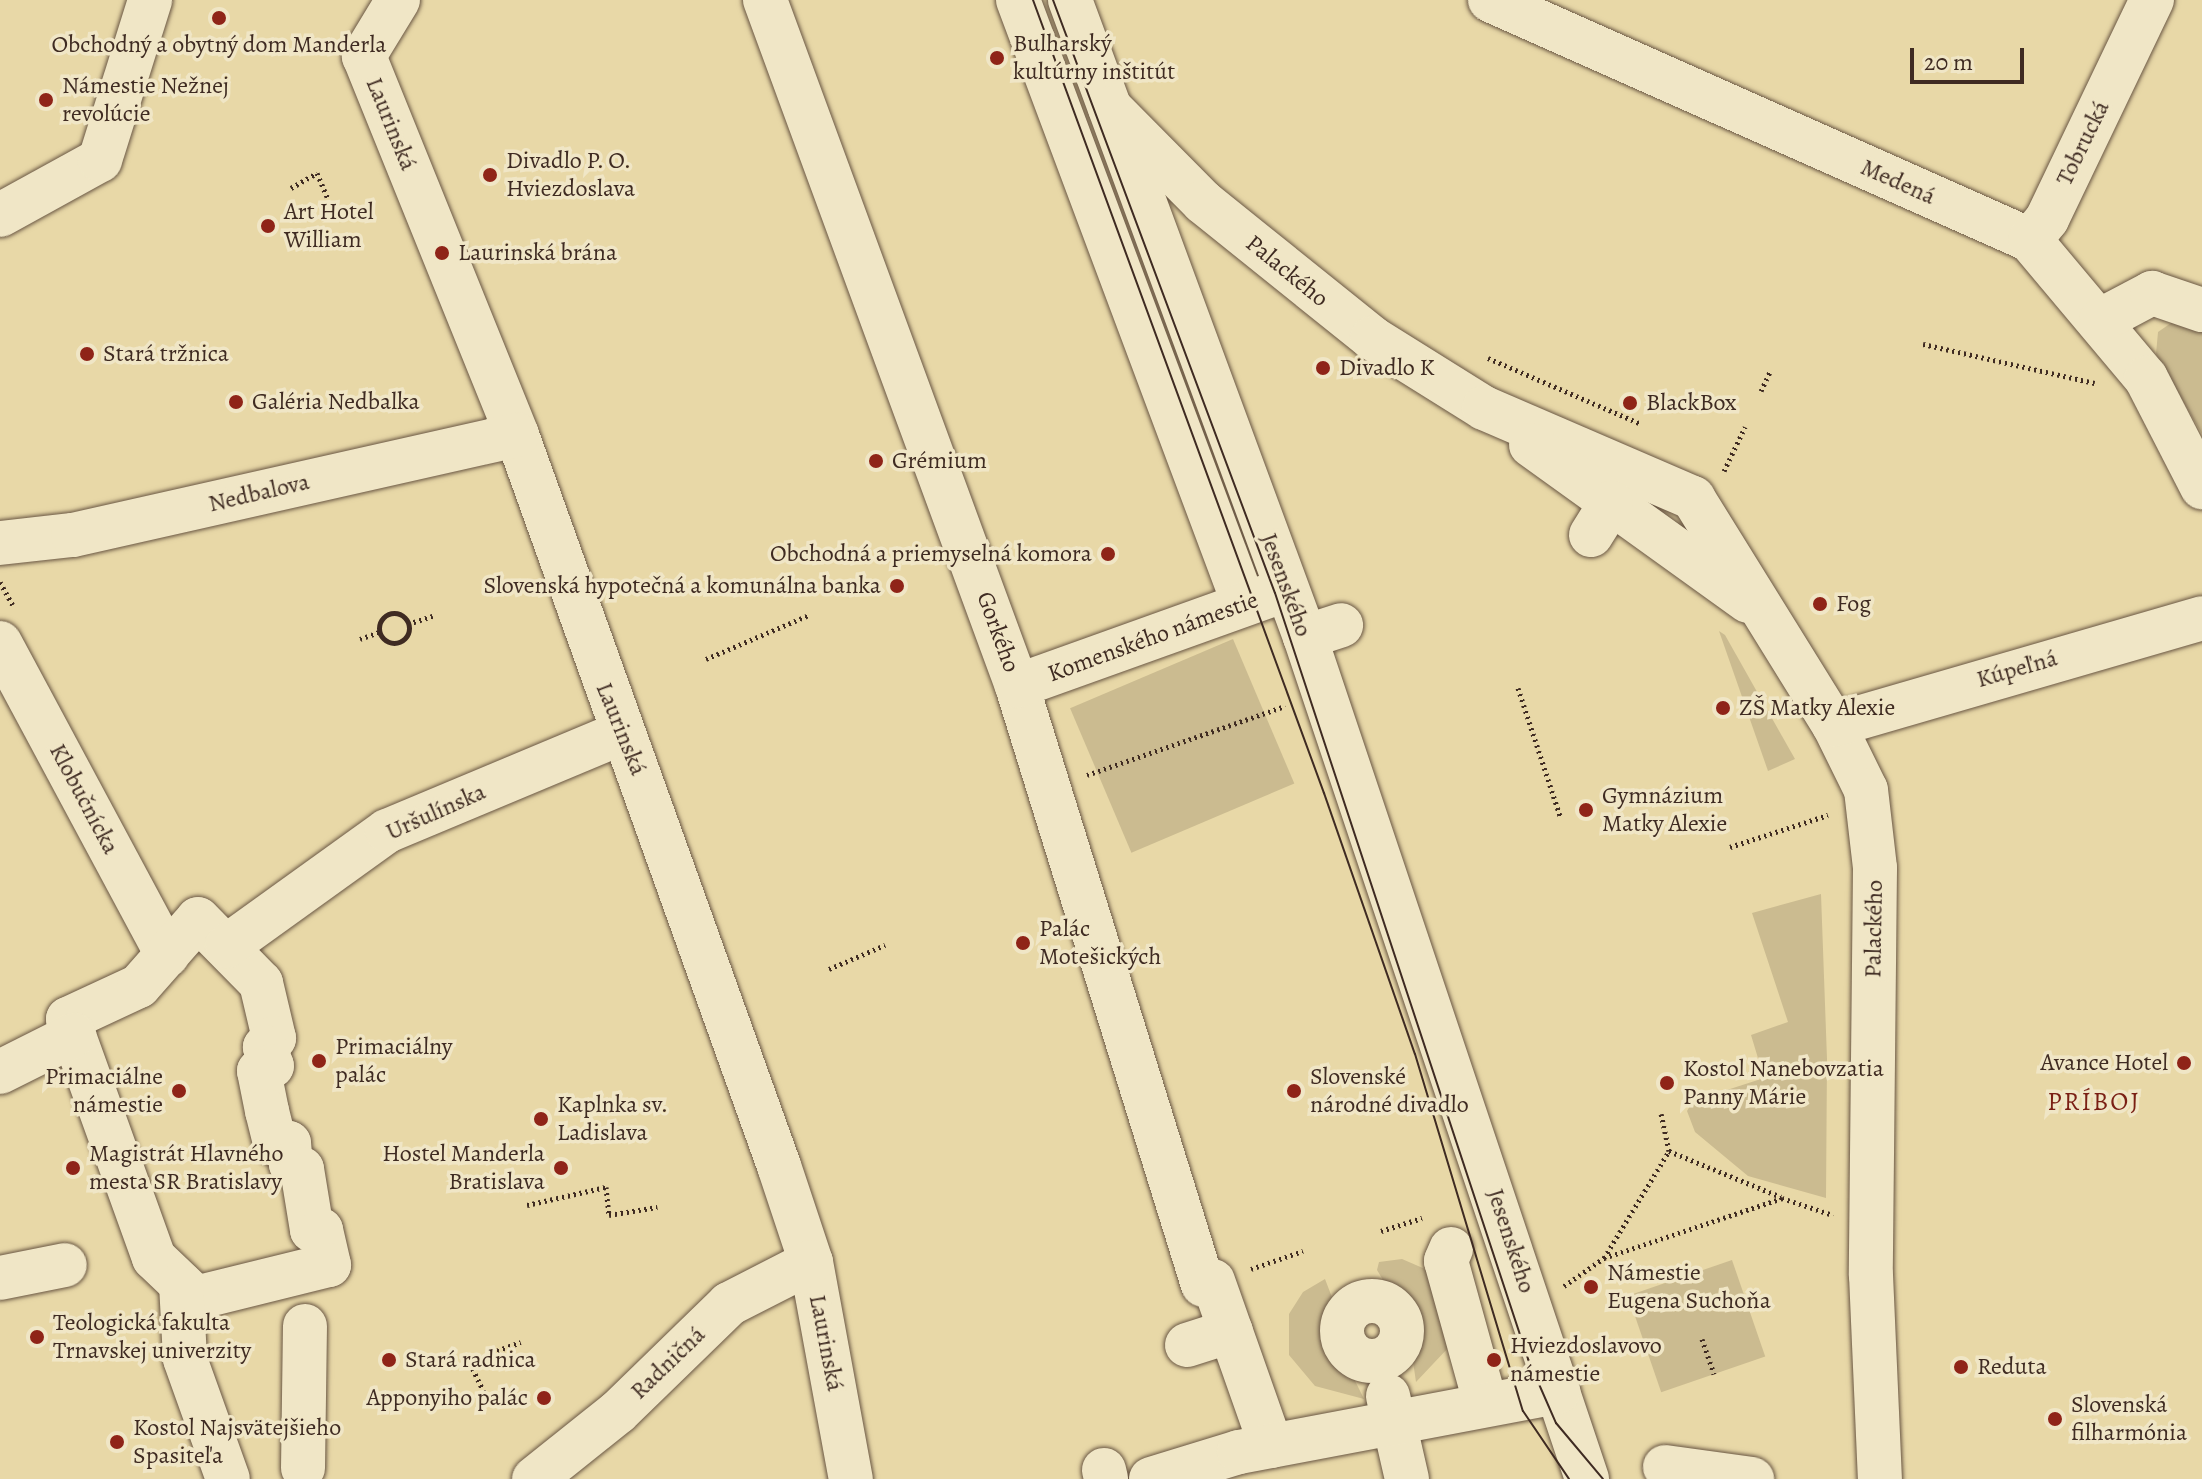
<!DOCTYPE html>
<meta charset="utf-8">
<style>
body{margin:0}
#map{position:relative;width:2202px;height:1479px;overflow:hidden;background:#e8d8a7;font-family:Alegreya,serif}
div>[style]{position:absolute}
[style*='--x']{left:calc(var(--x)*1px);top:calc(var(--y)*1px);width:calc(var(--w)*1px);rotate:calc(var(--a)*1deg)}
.green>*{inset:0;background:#cbbb90;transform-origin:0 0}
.path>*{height:5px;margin-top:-2.5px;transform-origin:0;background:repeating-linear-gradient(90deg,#3f2b22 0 2px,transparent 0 6px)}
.path>.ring{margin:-2.5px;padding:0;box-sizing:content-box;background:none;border:5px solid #3f2b22;border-radius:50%}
.roads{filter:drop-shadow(0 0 2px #695643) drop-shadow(0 0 2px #695643)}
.minor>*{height:44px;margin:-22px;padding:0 22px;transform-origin:22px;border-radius:22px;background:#f0e6c6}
.minor>.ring{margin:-22px;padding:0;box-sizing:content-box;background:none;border:44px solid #f0e6c6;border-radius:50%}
.tram>*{height:2px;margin:-1px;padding:0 1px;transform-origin:1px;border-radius:1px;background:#3f2b22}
.dots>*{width:22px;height:22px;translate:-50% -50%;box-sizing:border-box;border:4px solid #f0e6c6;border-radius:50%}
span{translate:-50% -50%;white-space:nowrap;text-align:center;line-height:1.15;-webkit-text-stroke:7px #f0e6c6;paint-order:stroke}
.poi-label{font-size:24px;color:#3f2b22}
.left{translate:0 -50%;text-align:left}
.right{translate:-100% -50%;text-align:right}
.street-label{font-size:24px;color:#3f2b22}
.neighbourhood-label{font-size:26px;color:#7a1f14;letter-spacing:2px}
.scale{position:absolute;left:1910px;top:48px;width:114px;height:36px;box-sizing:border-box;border:4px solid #3f2b22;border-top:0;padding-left:10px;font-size:24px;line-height:28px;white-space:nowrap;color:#3f2b22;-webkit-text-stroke:6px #f0e6c6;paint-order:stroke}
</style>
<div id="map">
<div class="green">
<div style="clip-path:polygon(2174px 321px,2202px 332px,2202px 434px,2156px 354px,2158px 332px)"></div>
<div style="clip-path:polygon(1719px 631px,1725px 635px,1795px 759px,1768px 771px)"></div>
<div style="left:1233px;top:639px;width:157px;height:177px;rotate:67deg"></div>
<div style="clip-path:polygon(1821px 894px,1827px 1059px,1826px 1198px,1748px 1176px,1695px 1132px,1687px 1111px,1693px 1101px,1764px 1078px,1751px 1035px,1788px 1022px,1752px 913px)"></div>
<div style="clip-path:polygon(1402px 1259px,1432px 1272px,1449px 1347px,1416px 1382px,1407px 1320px,1377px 1270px,1379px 1262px)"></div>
<div style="left:1732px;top:1260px;width:102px;height:110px;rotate:71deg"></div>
<div style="clip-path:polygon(1325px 1279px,1338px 1313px,1334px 1338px,1364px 1399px,1315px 1386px,1289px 1355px,1289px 1314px,1303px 1292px)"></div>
</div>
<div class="path">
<div style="--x:291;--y:188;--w:30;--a:-30"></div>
<div style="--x:317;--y:173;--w:28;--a:67"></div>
<div style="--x:1923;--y:344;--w:176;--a:12.8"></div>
<div style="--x:1488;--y:358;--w:167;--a:23.3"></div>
<div style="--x:1761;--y:391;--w:21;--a:-65"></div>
<div style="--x:1724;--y:471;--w:49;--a:-64.5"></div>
<div style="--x:0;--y:582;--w:26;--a:61"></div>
<div style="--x:514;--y:589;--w:16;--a:-18"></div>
<div class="ring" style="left:379px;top:613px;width:25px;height:25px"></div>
<div style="--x:408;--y:624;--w:26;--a:-18"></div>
<div style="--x:360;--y:639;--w:20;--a:-20"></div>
<div style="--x:706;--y:659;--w:112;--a:-23.1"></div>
<div style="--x:1518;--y:688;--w:135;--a:71.8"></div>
<div style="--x:1087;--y:775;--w:210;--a:-19.2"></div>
<div style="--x:1730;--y:847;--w:103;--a:-18.1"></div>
<div style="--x:829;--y:969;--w:61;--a:-23.2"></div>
<div style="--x:1669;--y:1151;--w:121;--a:22.3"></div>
<div style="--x:527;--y:1205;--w:81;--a:-12.8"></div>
<div style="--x:606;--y:1187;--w:28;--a:84"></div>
<div style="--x:609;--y:1215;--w:49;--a:-9.5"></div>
<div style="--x:1381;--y:1231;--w:43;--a:-17.6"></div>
<div style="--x:1604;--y:1258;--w:125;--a:-58.7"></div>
<div style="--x:1669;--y:1151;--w:38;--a:-102"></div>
<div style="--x:1251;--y:1269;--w:55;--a:-19.1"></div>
<div style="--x:1564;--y:1286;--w:49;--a:-35"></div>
<div style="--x:1604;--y:1258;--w:188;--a:-18.6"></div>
<div style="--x:1782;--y:1198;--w:54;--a:18.4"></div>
<div style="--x:1702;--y:1339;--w:37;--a:71"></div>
<div style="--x:484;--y:1392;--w:34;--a:-116"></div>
<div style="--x:469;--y:1361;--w:55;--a:-20.1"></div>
</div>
<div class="roads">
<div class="minor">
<div style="--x:398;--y:0;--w:66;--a:121.3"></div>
<div style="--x:364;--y:56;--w:409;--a:68"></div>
<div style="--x:517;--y:435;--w:777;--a:70.28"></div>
<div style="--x:779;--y:1166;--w:101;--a:71.6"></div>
<div style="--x:811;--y:1262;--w:221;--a:79.6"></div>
<div style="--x:765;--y:0;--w:731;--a:69.83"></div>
<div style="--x:1017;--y:686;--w:627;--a:72.75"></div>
<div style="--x:1018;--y:0;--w:645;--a:69.49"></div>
<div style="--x:1070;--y:0;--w:679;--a:69.75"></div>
<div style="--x:1305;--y:637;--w:888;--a:71.48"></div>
<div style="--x:1490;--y:0;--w:591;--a:23.96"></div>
<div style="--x:2030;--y:240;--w:180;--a:50"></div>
<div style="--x:2146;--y:378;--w:123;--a:62.8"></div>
<div style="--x:1110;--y:108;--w:132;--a:45.3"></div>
<div style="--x:1203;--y:202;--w:217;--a:38.8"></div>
<div style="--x:1372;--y:338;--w:132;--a:32"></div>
<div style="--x:1484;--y:408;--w:228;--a:23.3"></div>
<div style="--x:1693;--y:498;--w:267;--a:58.2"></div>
<div style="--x:1834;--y:725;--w:72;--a:63.8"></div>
<div style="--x:1866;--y:790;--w:79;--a:83.4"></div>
<div style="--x:1875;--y:868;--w:407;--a:90.6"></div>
<div style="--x:1871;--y:1275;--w:204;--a:87.5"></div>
<div style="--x:0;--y:215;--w:114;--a:-28.8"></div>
<div style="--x:100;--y:160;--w:168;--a:-72.6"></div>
<div style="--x:2030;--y:240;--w:27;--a:-51"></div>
<div style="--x:2047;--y:219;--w:243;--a:-64.4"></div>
<div style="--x:2101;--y:320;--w:58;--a:-27.9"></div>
<div style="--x:2152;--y:293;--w:53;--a:18.8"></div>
<div style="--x:1531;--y:445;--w:267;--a:35.7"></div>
<div style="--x:1591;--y:535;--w:38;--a:-58"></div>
<div style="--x:0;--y:543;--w:73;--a:-6.3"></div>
<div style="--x:73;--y:535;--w:455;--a:-12.7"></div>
<div style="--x:1305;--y:637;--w:38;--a:-18"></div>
<div style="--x:0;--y:643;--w:354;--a:61.8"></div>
<div style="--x:1017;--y:686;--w:270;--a:-19.7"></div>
<div style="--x:1834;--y:725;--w:383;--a:-16.2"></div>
<div style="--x:198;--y:919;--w:90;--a:45.5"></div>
<div style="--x:261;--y:983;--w:57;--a:76.7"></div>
<div style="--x:274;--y:1038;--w:13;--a:135"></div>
<div style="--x:265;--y:1047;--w:20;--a:70"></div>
<div style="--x:272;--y:1066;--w:14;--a:159"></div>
<div style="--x:259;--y:1071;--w:41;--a:78.7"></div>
<div style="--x:267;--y:1111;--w:34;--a:76"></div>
<div style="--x:275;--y:1144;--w:14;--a:-4"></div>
<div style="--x:289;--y:1143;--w:21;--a:85"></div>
<div style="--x:291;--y:1164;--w:12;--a:24"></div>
<div style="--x:302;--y:1169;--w:62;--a:80.7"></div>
<div style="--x:312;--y:1230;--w:9;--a:0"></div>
<div style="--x:321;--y:1230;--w:36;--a:77"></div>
<div style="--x:329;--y:1265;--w:137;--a:166.1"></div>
<div style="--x:196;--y:1298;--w:58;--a:-136.4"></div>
<div style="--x:154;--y:1258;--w:254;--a:-109.8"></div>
<div style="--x:68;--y:1019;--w:78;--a:-24.9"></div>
<div style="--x:139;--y:986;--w:89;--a:-48.6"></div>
<div style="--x:227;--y:946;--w:197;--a:-35.7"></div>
<div style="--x:387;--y:831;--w:254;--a:-22.7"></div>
<div style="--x:0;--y:1072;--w:83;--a:-26.6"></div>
<div style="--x:1451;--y:1249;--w:13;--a:113"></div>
<div style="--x:1446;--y:1261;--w:149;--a:74.5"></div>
<div style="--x:0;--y:1278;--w:66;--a:-11.3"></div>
<div style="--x:1213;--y:1281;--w:175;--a:70.6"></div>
<div style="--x:181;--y:1284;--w:75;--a:86.9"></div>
<div style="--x:185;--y:1359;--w:127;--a:70.3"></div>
<div class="ring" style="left:1342px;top:1301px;width:16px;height:16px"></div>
<div style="--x:1187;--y:1345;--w:46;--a:-17.7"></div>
<div style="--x:1388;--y:1396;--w:85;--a:77.1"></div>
<div style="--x:1665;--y:1467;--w:88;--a:7.9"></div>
<div style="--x:303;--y:1468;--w:142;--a:-89.2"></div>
<div style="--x:1104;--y:1470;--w:9;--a:77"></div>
<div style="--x:534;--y:1479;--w:107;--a:-38.6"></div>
<div style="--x:618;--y:1412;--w:155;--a:-44.2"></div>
<div style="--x:729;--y:1304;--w:92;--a:-27.1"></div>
<div style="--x:1151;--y:1479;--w:92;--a:-17.1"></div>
<div style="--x:1239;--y:1452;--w:325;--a:-10.7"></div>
</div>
</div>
<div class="tram">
<div style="--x:1033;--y:0;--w:845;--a:69.85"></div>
<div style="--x:1324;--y:793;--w:276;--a:70.8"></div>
<div style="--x:1415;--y:1054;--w:373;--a:73.2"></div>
<div style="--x:1523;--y:1411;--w:82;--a:55.9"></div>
<div style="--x:1053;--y:0;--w:633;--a:69.48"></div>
<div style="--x:1275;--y:593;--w:807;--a:71.72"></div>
<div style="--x:1528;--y:1359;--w:70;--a:66.4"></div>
<div style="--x:1556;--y:1423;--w:73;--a:50"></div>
</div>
<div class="dots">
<div style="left:219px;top:18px;background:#8f2418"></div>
<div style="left:997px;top:58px;background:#8f2418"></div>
<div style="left:46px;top:100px;background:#8f2418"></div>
<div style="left:490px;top:175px;background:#8f2418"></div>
<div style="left:268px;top:226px;background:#8f2418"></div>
<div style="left:442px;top:253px;background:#8f2418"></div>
<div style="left:87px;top:354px;background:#8f2418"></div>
<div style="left:1323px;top:368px;background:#8f2418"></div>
<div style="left:236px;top:402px;background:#8f2418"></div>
<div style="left:1630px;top:403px;background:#8f2418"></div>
<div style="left:876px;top:461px;background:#8f2418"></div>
<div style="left:1108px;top:554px;background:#8f2418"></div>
<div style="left:897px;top:586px;background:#8f2418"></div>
<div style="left:1820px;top:604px;background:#8f2418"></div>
<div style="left:1723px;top:708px;background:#8f2418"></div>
<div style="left:1586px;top:810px;background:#8f2418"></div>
<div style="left:1023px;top:943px;background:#8f2418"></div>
<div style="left:319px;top:1061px;background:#8f2418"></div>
<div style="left:2184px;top:1063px;background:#8f2418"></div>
<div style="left:1667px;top:1083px;background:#8f2418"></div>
<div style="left:179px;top:1091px;background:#8f2418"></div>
<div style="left:1294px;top:1091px;background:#8f2418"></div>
<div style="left:541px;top:1119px;background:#8f2418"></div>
<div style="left:73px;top:1168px;background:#8f2418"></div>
<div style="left:561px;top:1168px;background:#8f2418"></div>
<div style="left:1591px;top:1287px;background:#8f2418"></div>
<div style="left:37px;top:1337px;background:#8f2418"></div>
<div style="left:389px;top:1360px;background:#8f2418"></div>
<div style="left:1494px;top:1360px;background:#8f2418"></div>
<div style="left:1961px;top:1367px;background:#8f2418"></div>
<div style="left:544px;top:1398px;background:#8f2418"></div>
<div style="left:2055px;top:1419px;background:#8f2418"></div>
<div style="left:117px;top:1442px;background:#8f2418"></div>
</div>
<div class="poi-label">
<span class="left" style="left:1013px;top:58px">Bulharský<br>kultúrny inštitút</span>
<span style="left:219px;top:45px">Obchodný a obytný dom Manderla</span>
<span class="left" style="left:62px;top:100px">Námestie Nežnej<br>revolúcie</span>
<span class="left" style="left:506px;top:175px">Divadlo P. O.<br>Hviezdoslava</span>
<span class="left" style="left:284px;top:226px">Art Hotel<br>William</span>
<span class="left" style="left:458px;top:253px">Laurinská brána</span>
<span class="left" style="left:103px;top:354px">Stará tržnica</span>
<span class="left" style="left:1339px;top:368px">Divadlo K</span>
<span class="left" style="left:252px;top:402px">Galéria Nedbalka</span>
<span class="left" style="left:1646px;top:403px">BlackBox</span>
<span class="left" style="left:892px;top:461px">Grémium</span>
<span class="right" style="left:1092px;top:554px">Obchodná a priemyselná komora</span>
<span class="right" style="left:881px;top:586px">Slovenská hypotečná a komunálna banka</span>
<span class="left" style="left:1836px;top:604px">Fog</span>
<span class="left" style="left:1739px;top:708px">ZŠ Matky Alexie</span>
<span class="left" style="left:1602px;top:810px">Gymnázium<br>Matky Alexie</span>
<span class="left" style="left:1039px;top:943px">Palác<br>Motešických</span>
<span class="left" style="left:335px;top:1061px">Primaciálny<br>palác</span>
<span class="right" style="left:2168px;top:1063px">Avance Hotel</span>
<span class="left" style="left:1683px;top:1083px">Kostol Nanebovzatia<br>Panny Márie</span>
<span class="right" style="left:163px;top:1091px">Primaciálne<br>námestie</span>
<span class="left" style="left:1310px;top:1091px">Slovenské<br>národné divadlo</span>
<span class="left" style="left:557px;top:1119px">Kaplnka sv.<br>Ladislava</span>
<span class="left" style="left:89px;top:1168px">Magistrát Hlavného<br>mesta SR Bratislavy</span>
<span class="right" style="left:545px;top:1168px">Hostel Manderla<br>Bratislava</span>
<span class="left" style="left:1607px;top:1287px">Námestie<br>Eugena Suchoňa</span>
<span class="left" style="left:53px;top:1337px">Teologická fakulta<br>Trnavskej univerzity</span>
<span class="left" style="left:1510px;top:1360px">Hviezdoslavovo<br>námestie</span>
<span class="left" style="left:405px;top:1360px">Stará radnica</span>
<span class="left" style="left:1977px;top:1367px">Reduta</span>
<span class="right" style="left:528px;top:1398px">Apponyiho palác</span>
<span class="left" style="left:2071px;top:1419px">Slovenská<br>filharmónia</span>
<span class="left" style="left:133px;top:1442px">Kostol Najsvätejšieho<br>Spasiteľa</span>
</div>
<div class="street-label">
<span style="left:391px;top:124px;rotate:68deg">Laurinská</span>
<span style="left:2083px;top:143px;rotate:-64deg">Tobrucká</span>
<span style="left:1898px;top:182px;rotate:24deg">Medená</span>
<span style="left:1287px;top:271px;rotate:39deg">Palackého</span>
<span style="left:259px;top:493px;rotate:-13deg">Nedbalova</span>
<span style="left:1286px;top:585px;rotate:70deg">Jesenského</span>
<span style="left:998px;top:632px;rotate:70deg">Gorkého</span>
<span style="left:1153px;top:637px;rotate:-20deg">Komenského námestie</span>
<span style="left:2017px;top:669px;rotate:-16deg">Kúpeľná</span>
<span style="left:621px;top:729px;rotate:68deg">Laurinská</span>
<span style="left:84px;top:799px;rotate:62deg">Klobučnícka</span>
<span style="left:436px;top:812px;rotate:-24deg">Uršulínska</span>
<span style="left:1874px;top:929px;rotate:-89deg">Palackého</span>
<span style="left:1511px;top:1241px;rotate:72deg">Jesenského</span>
<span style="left:826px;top:1343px;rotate:79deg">Laurinská</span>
<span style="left:668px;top:1363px;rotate:-44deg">Radničná</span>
</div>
<div class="neighbourhood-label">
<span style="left:2094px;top:1102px">PRÍBOJ</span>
</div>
<div class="scale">20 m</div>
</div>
